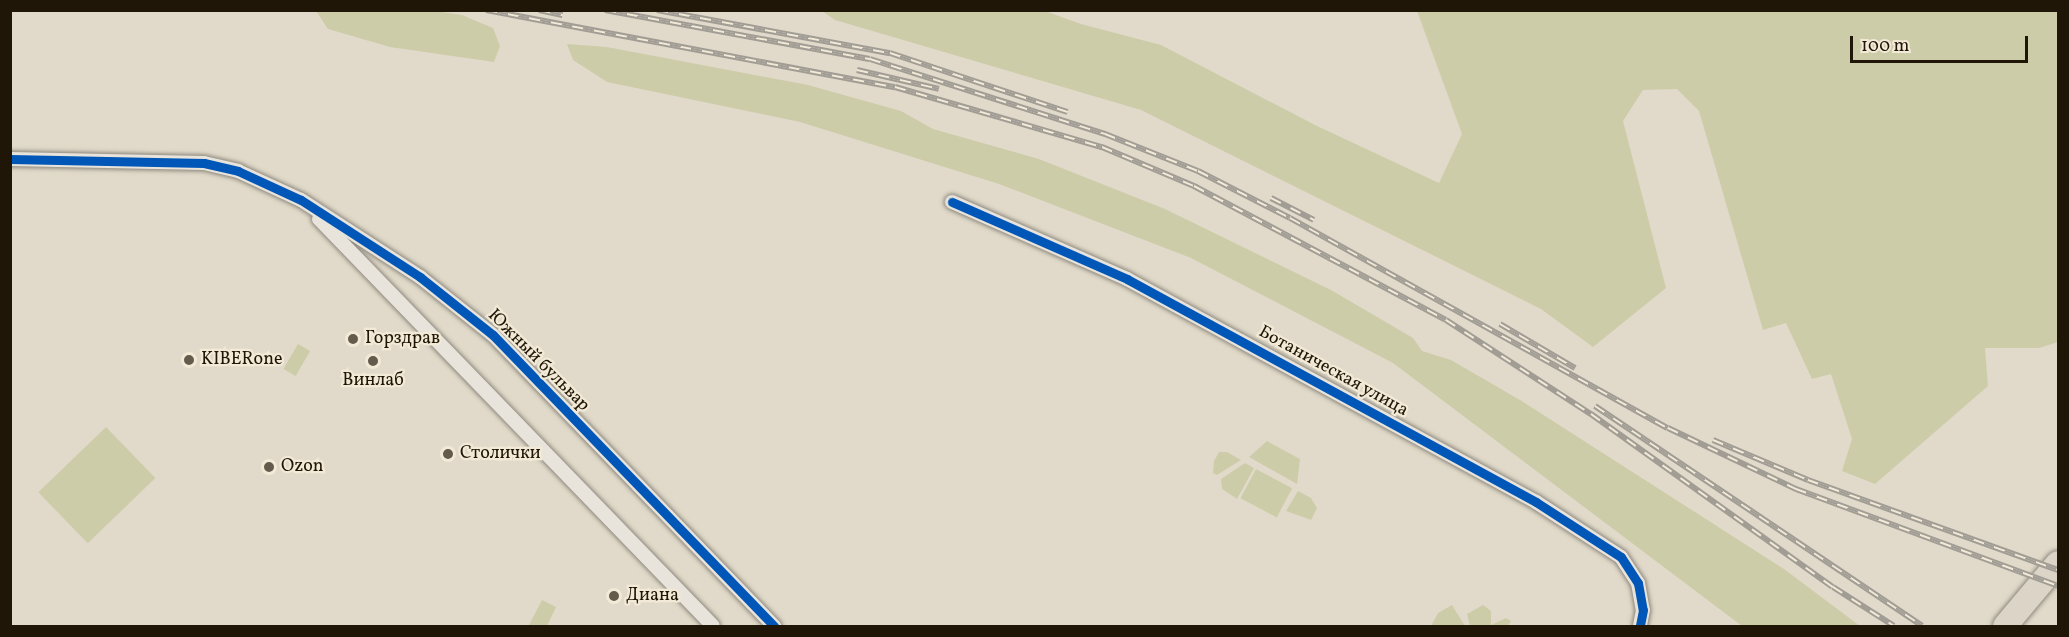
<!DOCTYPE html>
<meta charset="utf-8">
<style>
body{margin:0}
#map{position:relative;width:2069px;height:637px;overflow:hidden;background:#e1daca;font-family:Vollkorn,serif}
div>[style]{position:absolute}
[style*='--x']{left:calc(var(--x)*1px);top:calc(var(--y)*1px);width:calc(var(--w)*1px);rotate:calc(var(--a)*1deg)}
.green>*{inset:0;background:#cdcca9;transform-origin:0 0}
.roads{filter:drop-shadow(0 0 2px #8e897e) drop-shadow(0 0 2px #8e897e)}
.minor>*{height:14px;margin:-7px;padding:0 7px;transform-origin:7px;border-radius:7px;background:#e8e4dc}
.motorway>*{height:24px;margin:-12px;padding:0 12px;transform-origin:12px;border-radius:12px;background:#dbd4c7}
.rail>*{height:6px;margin-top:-3px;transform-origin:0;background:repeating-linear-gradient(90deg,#f2ead6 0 11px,#a19d95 0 22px);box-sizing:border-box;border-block:2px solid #a19d95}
.cycleway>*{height:9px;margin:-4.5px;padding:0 4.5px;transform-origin:4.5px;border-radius:4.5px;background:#0057b8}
.dots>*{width:16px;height:16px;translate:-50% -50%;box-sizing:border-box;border:3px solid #f2ead6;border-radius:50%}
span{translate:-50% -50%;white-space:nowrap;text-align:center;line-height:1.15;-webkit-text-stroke:4.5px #f2ead6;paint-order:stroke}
.poi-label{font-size:18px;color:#201608}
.left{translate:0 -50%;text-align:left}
.street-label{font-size:18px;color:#201608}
.frame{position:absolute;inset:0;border:12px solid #201608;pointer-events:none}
.scale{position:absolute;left:1850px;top:36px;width:178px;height:27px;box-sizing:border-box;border:3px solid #201608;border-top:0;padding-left:8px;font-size:18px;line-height:21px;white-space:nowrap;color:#201608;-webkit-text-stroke:4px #f2ead6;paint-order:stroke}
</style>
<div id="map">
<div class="green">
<div style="clip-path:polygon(435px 11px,462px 15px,493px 28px,500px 46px,494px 62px,390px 47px,328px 29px,316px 11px)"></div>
<div style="clip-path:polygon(822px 11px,1045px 11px,1081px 24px,1161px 45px,1315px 125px,1439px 183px,1462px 134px,1417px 11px,2058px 11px,2058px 342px,2039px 348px,1985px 348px,1988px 386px,1875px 484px,1842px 471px,1852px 439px,1831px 374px,1812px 379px,1786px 323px,1763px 330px,1699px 111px,1677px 89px,1643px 90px,1623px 121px,1666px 288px,1593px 347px,1541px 309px,1141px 110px,835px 20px)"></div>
<div style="clip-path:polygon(567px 44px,607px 47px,808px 85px,901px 111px,933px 129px,1039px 159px,1165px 209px,1331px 290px,1413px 338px,1422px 351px,1451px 360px,1520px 400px,1784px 569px,1860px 626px,1742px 626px,1393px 363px,1191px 258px,999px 184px,800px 122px,607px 82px,573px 60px)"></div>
<div style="left:298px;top:344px;width:14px;height:29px;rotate:30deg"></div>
<div style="left:106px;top:427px;width:71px;height:94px;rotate:46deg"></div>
<div style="clip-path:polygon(1267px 441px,1300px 459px,1297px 484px,1249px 457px)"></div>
<div style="clip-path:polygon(1219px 452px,1227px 452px,1241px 460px,1217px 475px,1213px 473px,1214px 461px)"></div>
<div style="clip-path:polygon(1245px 463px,1254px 468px,1237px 499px,1222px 489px,1221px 479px)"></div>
<div style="left:1256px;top:469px;width:41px;height:33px;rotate:28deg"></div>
<div style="clip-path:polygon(1298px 491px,1311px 498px,1317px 508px,1311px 520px,1286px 511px)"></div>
<div style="clip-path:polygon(542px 600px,556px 607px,547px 626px,532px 626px,529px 625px)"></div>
<div style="clip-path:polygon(1452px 605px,1465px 626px,1431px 626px,1438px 613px)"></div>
<div style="clip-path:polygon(1483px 605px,1491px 611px,1491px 625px,1506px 618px,1511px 621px,1508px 626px,1470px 626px,1467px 614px)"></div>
</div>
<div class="roads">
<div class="minor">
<div style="--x:10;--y:159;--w:194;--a:1.2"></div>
<div style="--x:204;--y:163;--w:35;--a:13"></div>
<div style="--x:238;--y:171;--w:69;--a:24.7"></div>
<div style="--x:301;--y:200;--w:142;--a:32.9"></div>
<div style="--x:420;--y:277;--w:93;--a:38.5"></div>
<div style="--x:493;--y:335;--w:405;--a:46"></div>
<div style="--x:952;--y:202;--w:191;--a:23.7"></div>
<div style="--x:1127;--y:279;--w:466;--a:28.6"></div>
<div style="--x:1536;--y:502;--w:101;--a:32.9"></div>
<div style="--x:1621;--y:557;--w:31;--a:57"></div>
<div style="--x:1638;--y:583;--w:27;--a:80"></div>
<div style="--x:1643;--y:610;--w:16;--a:101"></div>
<div style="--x:319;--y:219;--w:566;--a:45.93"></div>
</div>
<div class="motorway">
<div style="--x:2005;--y:626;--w:82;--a:-49.9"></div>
</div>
</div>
<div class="rail">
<div style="--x:486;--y:10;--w:416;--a:10.7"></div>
<div style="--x:895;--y:87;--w:216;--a:16.2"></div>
<div style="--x:1102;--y:147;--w:100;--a:23"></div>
<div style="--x:1194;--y:186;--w:285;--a:28"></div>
<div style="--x:1446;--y:320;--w:173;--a:33"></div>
<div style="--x:1591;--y:414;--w:297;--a:35.6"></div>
<div style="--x:1833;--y:587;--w:72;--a:32.6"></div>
<div style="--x:539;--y:10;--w:24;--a:12"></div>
<div style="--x:605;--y:10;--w:269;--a:10.5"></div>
<div style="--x:870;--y:59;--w:247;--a:17.7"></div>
<div style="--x:1105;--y:134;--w:100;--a:21.7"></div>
<div style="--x:1198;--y:171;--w:103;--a:27.1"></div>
<div style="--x:1290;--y:218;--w:432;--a:29.1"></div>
<div style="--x:1668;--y:428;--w:142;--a:25.5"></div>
<div style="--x:1796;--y:489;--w:279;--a:20.3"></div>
<div style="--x:657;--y:10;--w:237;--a:10.5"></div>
<div style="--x:890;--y:53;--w:187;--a:18.4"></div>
<div style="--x:857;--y:70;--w:84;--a:13"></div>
<div style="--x:1271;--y:198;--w:48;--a:27.1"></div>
<div style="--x:1500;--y:324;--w:87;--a:30.4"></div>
<div style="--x:1595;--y:406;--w:394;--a:33.9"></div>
<div style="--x:1713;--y:440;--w:103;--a:22.8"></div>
<div style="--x:1808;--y:480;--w:266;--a:19.8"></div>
</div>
<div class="cycleway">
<div style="--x:10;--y:159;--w:194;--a:1.2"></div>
<div style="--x:204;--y:163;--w:35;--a:13"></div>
<div style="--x:238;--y:171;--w:69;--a:24.7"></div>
<div style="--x:301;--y:200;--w:142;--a:32.9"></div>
<div style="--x:420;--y:277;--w:93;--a:38.5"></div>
<div style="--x:493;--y:335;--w:405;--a:46"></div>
<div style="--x:952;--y:202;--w:191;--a:23.7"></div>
<div style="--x:1127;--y:279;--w:466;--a:28.6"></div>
<div style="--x:1536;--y:502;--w:101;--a:32.9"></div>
<div style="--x:1621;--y:557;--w:31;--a:57"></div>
<div style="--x:1638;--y:583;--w:27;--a:80"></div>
<div style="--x:1643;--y:610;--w:16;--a:101"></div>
</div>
<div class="dots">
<div style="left:353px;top:339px;background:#645b4c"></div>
<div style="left:189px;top:360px;background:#645b4c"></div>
<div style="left:373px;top:361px;background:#645b4c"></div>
<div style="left:448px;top:454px;background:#645b4c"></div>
<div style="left:269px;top:467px;background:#645b4c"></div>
<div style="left:614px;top:596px;background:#645b4c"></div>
</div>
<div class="poi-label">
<span class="left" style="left:365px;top:339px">Горздрав</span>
<span class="left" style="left:201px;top:360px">KIBERone</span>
<span style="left:373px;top:381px">Винлаб</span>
<span class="left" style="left:460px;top:454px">Столички</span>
<span class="left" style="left:281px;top:467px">Ozon</span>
<span class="left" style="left:626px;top:596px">Диана</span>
</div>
<div class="street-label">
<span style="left:538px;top:361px;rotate:45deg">Южный бульвар</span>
<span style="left:1333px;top:372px;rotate:29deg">Ботаническая улица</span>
</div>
<div class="frame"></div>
<div class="scale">100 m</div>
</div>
